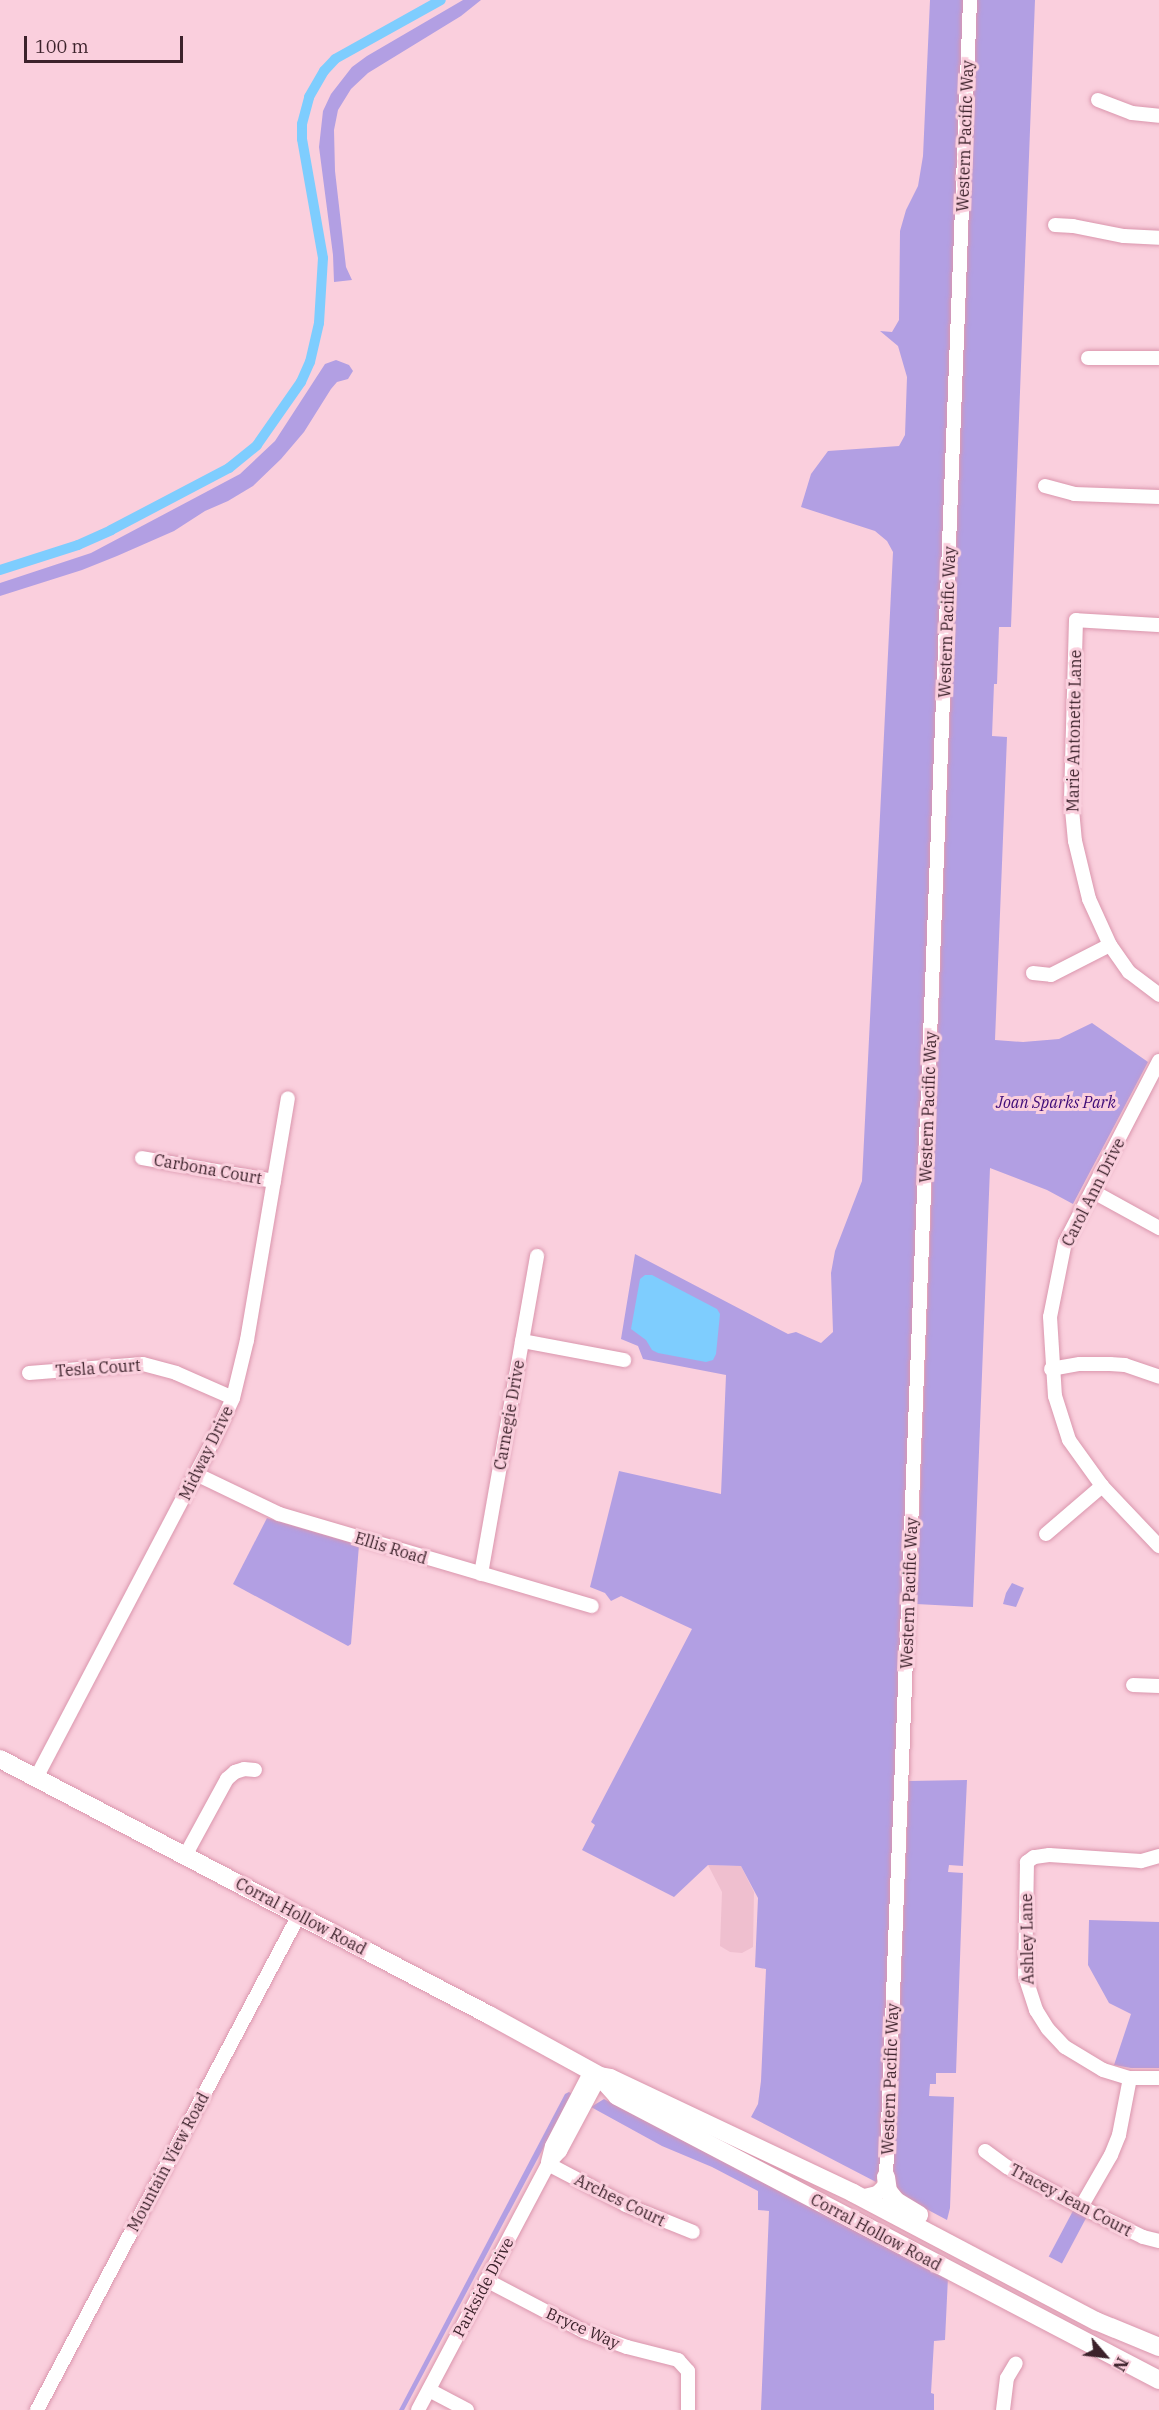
<!DOCTYPE html>
<style>
body{margin:0}
#map{position:relative;width:1159px;height:2410px;overflow:hidden;background:#facfdd;font-family:"IBM Plex Serif",serif}
div>[style]{position:absolute}
[style*='--x']{left:calc(var(--x)*1px);top:calc(var(--y)*1px);width:calc(var(--w)*1px);rotate:calc(var(--a)*1deg)}
.built>*{inset:0;background:#efbfcf}
.green>*{inset:0;background:#b29fe3;transform-origin:0 0}
.water>*{inset:0;background:#7ecdfe}
.canal>*{height:10px;margin:-5px;padding:0 5px;transform-origin:5px;border-radius:5px;background:#7ecdfe}
.roads{filter:drop-shadow(0 0 2px #da96ad) drop-shadow(0 0 2px #da96ad)}
.minor>*{height:14px;margin:-7px;padding:0 7px;transform-origin:7px;border-radius:7px;background:#fff}
.major>*{height:18px;margin:-9px;padding:0 9px;transform-origin:9px;border-radius:9px;background:#fff}
span{translate:-50% -50%;white-space:nowrap;text-align:center;line-height:1.15;-webkit-text-stroke:6px #facfdd;paint-order:stroke}
.street-label{font-size:16px;color:#3c222b}
.park-label{font-size:16px;color:#3f0c78;font-style:italic}
.north{position:absolute;left:1075px;top:2326px;width:60px;height:60px;-webkit-text-stroke:4px #facfdd;paint-order:stroke;rotate:118deg;font-size:16px;font-weight:700;line-height:24px;text-align:center;color:#3c222b}
.north::after{content:'';display:block;margin:auto;width:21px;height:27px;background:#3c222b;clip-path:polygon(50% 0,100% 100%,50% 72%,0 100%)}
.scale{position:absolute;left:24px;top:36px;width:159px;height:27px;box-sizing:border-box;border:3px solid #3c222b;border-top:0;padding-left:8px;font-size:18px;line-height:21px;white-space:nowrap;color:#3c222b;-webkit-text-stroke:4px #facfdd;paint-order:stroke}
</style>
<div id="map">
<div class="built">
<div style="clip-path:polygon(708px 1865px,741px 1866px,754px 1892px,753px 1947px,742px 1953px,730px 1952px,720px 1946px,722px 1892px)"></div>
</div>
<div class="green">
<div style="clip-path:polygon(463px 0,481px 0,461px 16px,368px 73px,351px 89px,338px 110px,334px 130px,335px 171px,346px 267px,352px 280px,334px 282px,333px 255px,319px 147px,323px 111px,331px 94px,352px 67px,367px 56px)"></div>
<div style="clip-path:polygon(930px 0,966px 0,883px 2171px,876px 2182px,751px 2117px,758px 2104px,761px 2081px,766px 1969px,755px 1967px,758px 1898px,741px 1866px,708px 1865px,674px 1897px,582px 1850px,595px 1825px,591px 1822px,692px 1629px,621px 1596px,611px 1601px,605px 1593px,590px 1587px,619px 1471px,721px 1494px,726px 1375px,643px 1359px,638px 1346px,621px 1339px,635px 1254px,788px 1334px,796px 1332px,821px 1343px,833px 1332px,831px 1273px,835px 1251px,862px 1181px,893px 552px,887px 541px,875px 531px,801px 507px,811px 474px,828px 451px,899px 446px,905px 435px,907px 377px,898px 346px,880px 331px,892px 332px,899px 320px,900px 231px,906px 210px,918px 186px,923px 156px)"></div>
<div style="clip-path:polygon(977px 0,1035px 0,1011px 627px,999px 627px,997px 684px,994px 684px,992px 736px,1007px 737px,995px 1040px,1023px 1042px,1059px 1039px,1092px 1023px,1148px 1062px,1073px 1204px,1047px 1190px,990px 1168px,973px 1607px,916px 1604px)"></div>
<div style="clip-path:polygon(336px 360px,349px 365px,353px 371px,348px 379px,337px 382px,331px 389px,304px 432px,281px 459px,253px 486px,228px 501px,205px 511px,174px 531px,117px 556px,82px 570px,0 596px,0 583px,91px 553px,240px 474px,275px 441px,325px 364px)"></div>
<div style="clip-path:polygon(267px 1518px,359px 1545px,351px 1644px,348px 1646px,233px 1584px)"></div>
<div style="clip-path:polygon(1012px 1583px,1024px 1588px,1016px 1607px,1003px 1604px,1006px 1593px)"></div>
<div style="clip-path:polygon(967px 1780px,963px 1866px,949px 1865px,948px 1872px,963px 1873px,956px 2073px,936px 2073px,936px 2084px,930px 2084px,929px 2096px,954px 2097px,950px 2208px,947px 2220px,898px 2194px,893px 2178px,909px 1781px)"></div>
<div style="clip-path:polygon(1089px 1920px,1159px 1922px,1159px 2068px,1131px 2068px,1114px 2065px,1131px 2014px,1109px 2003px,1088px 1965px)"></div>
<div style="clip-path:polygon(569px 2092px,572px 2094px,404px 2410px,399px 2410px,565px 2094px)"></div>
<div style="clip-path:polygon(604px 2099px,948px 2277px,945px 2340px,934px 2341px,931px 2393px,934px 2394px,934px 2410px,761px 2410px,769px 2211px,758px 2210px,758px 2191px,712px 2167px,662px 2146px,591px 2107px)"></div>
<div style="left:1075px;top:2207px;width:15px;height:56px;rotate:28deg"></div>
</div>
<div class="water">
<div style="clip-path:polygon(645px 1275px,652px 1275px,717px 1309px,720px 1314px,716px 1354px,713px 1360px,706px 1362px,658px 1353px,652px 1350px,646px 1340px,631px 1329px,640px 1279px)"></div>
</div>
<div class="canal">
<div style="--x:0;--y:570;--w:82;--a:-17.8"></div>
<div style="--x:78;--y:545;--w:36;--a:-24"></div>
<div style="--x:111;--y:530;--w:133;--a:-27.7"></div>
<div style="--x:229;--y:468;--w:36;--a:-39"></div>
<div style="--x:257;--y:445;--w:77;--a:-55.1"></div>
<div style="--x:301;--y:382;--w:22;--a:-66"></div>
<div style="--x:310;--y:362;--w:40;--a:-77"></div>
<div style="--x:319;--y:323;--w:65;--a:-86.5"></div>
<div style="--x:323;--y:258;--w:121;--a:-100"></div>
<div style="--x:302;--y:139;--w:15;--a:-90"></div>
<div style="--x:302;--y:124;--w:28;--a:-75"></div>
<div style="--x:309;--y:97;--w:30;--a:-60"></div>
<div style="--x:324;--y:71;--w:16;--a:-47"></div>
<div style="--x:335;--y:59;--w:121;--a:-29.1"></div>
</div>
<div class="roads">
<div class="minor">
<div style="--x:1098;--y:100;--w:36;--a:21"></div>
<div style="--x:1132;--y:113;--w:27;--a:6"></div>
<div style="--x:1055;--y:225;--w:18;--a:3"></div>
<div style="--x:1073;--y:226;--w:52;--a:11.1"></div>
<div style="--x:1124;--y:236;--w:35;--a:3"></div>
<div style="--x:1088;--y:358;--w:71;--a:0"></div>
<div style="--x:1045;--y:486;--w:30;--a:15"></div>
<div style="--x:1074;--y:494;--w:85;--a:2"></div>
<div style="--x:1159;--y:625;--w:83;--a:-176.6"></div>
<div style="--x:1076;--y:620;--w:179;--a:91.6"></div>
<div style="--x:1071;--y:799;--w:42;--a:84.6"></div>
<div style="--x:1075;--y:841;--w:60;--a:76.4"></div>
<div style="--x:1089;--y:899;--w:51;--a:65.5"></div>
<div style="--x:1110;--y:945;--w:33;--a:55"></div>
<div style="--x:1129;--y:972;--w:38;--a:37"></div>
<div style="--x:1033;--y:973;--w:18;--a:6"></div>
<div style="--x:1051;--y:975;--w:66;--a:-27"></div>
<div style="--x:1159;--y:1061;--w:204;--a:117.4"></div>
<div style="--x:1065;--y:1242;--w:76;--a:101.3"></div>
<div style="--x:1050;--y:1317;--w:79;--a:86.4"></div>
<div style="--x:1055;--y:1396;--w:46;--a:72.3"></div>
<div style="--x:1069;--y:1440;--w:57;--a:54.3"></div>
<div style="--x:1102;--y:1486;--w:83;--a:46.5"></div>
<div style="--x:142;--y:1158;--w:134;--a:9.9"></div>
<div style="--x:1092;--y:1191;--w:77;--a:28.9"></div>
<div style="--x:522;--y:1341;--w:104;--a:10.6"></div>
<div style="--x:1051;--y:1369;--w:29;--a:-10"></div>
<div style="--x:1080;--y:1364;--w:30;--a:0"></div>
<div style="--x:1110;--y:1364;--w:15;--a:4"></div>
<div style="--x:1125;--y:1365;--w:36;--a:19"></div>
<div style="--x:29;--y:1373;--w:114;--a:-4.5"></div>
<div style="--x:143;--y:1364;--w:34;--a:15"></div>
<div style="--x:176;--y:1373;--w:62;--a:23.7"></div>
<div style="--x:196;--y:1474;--w:92;--a:25.7"></div>
<div style="--x:279;--y:1514;--w:326;--a:16.4"></div>
<div style="--x:1046;--y:1534;--w:74;--a:-40.6"></div>
<div style="--x:481;--y:1574;--w:323;--a:-80"></div>
<div style="--x:1133;--y:1685;--w:26;--a:2"></div>
<div style="--x:36;--y:1778;--w:383;--a:-62.3"></div>
<div style="--x:214;--y:1439;--w:45;--a:-65.1"></div>
<div style="--x:233;--y:1398;--w:60;--a:-76.4"></div>
<div style="--x:247;--y:1340;--w:245;--a:-80.4"></div>
<div style="--x:185;--y:1856;--w:88;--a:-61.4"></div>
<div style="--x:227;--y:1779;--w:11;--a:-41"></div>
<div style="--x:235;--y:1772;--w:9;--a:-18"></div>
<div style="--x:244;--y:1769;--w:11;--a:5"></div>
<div style="--x:1159;--y:1856;--w:19;--a:164"></div>
<div style="--x:1141;--y:1861;--w:92;--a:-176.3"></div>
<div style="--x:1049;--y:1855;--w:15;--a:172"></div>
<div style="--x:1034;--y:1857;--w:9;--a:144"></div>
<div style="--x:1027;--y:1862;--w:114;--a:91"></div>
<div style="--x:1025;--y:1976;--w:36;--a:72"></div>
<div style="--x:1036;--y:2010;--w:22;--a:58"></div>
<div style="--x:1048;--y:2029;--w:25;--a:47"></div>
<div style="--x:1065;--y:2047;--w:44;--a:31.2"></div>
<div style="--x:1103;--y:2070;--w:28;--a:17"></div>
<div style="--x:1130;--y:2078;--w:29;--a:0"></div>
<div style="--x:985;--y:2151;--w:27;--a:36"></div>
<div style="--x:1007;--y:2167;--w:84;--a:28.4"></div>
<div style="--x:1081;--y:2207;--w:69;--a:25.8"></div>
<div style="--x:1143;--y:2237;--w:16;--a:14"></div>
<div style="--x:548;--y:2162;--w:16;--a:-76"></div>
<div style="--x:552;--y:2146;--w:85;--a:-62.5"></div>
<div style="--x:548;--y:2164;--w:88;--a:27.7"></div>
<div style="--x:626;--y:2205;--w:72;--a:21.9"></div>
<div style="--x:860;--y:2197;--w:17;--a:-13"></div>
<div style="--x:877;--y:2193;--w:10;--a:-45"></div>
<div style="--x:884;--y:2186;--w:9;--a:-77"></div>
<div style="--x:886;--y:2177;--w:2179;--a:-87.79"></div>
<div style="--x:1081;--y:2207;--w:60;--a:-60"></div>
<div style="--x:1111;--y:2155;--w:22;--a:-68"></div>
<div style="--x:1119;--y:2135;--w:58;--a:-79.1"></div>
<div style="--x:486;--y:2280;--w:110;--a:27.7"></div>
<div style="--x:583;--y:2331;--w:47;--a:20"></div>
<div style="--x:627;--y:2347;--w:53;--a:14.3"></div>
<div style="--x:678;--y:2360;--w:15;--a:48"></div>
<div style="--x:688;--y:2371;--w:39;--a:90"></div>
<div style="--x:429;--y:2390;--w:43;--a:27.8"></div>
<div style="--x:37;--y:2410;--w:560;--a:-62.11"></div>
<div style="--x:418;--y:2410;--w:278;--a:-62.1"></div>
<div style="--x:548;--y:2164;--w:18;--a:-47"></div>
<div style="--x:560;--y:2151;--w:85;--a:-61.9"></div>
<div style="--x:1003;--y:2410;--w:32;--a:-83"></div>
<div style="--x:1007;--y:2378;--w:17;--a:-59"></div>
</div>
<div class="major">
<div style="--x:0;--y:1759;--w:552;--a:27.63"></div>
<div style="--x:489;--y:2015;--w:127;--a:28.8"></div>
<div style="--x:600;--y:2076;--w:10;--a:11"></div>
<div style="--x:610;--y:2078;--w:269;--a:25.3"></div>
<div style="--x:853;--y:2193;--w:275;--a:27.8"></div>
<div style="--x:1096;--y:2321;--w:68;--a:22.4"></div>
<div style="--x:601;--y:2078;--w:24;--a:48"></div>
<div style="--x:617;--y:2096;--w:612;--a:27.65"></div>
<div style="--x:886;--y:2177;--w:14;--a:82"></div>
<div style="--x:888;--y:2191;--w:13;--a:51"></div>
<div style="--x:896;--y:2201;--w:27;--a:31"></div>
</div>
</div>
<div class="street-label">
<span style="left:965px;top:136px;rotate:-88deg">Western Pacific Way</span>
<span style="left:947px;top:622px;rotate:-88deg">Western Pacific Way</span>
<span style="left:1074px;top:731px;rotate:-89deg">Marie Antonette Lane</span>
<span style="left:928px;top:1107px;rotate:-88deg">Western Pacific Way</span>
<span style="left:208px;top:1169px;rotate:10deg">Carbona Court</span>
<span style="left:1093px;top:1192px;rotate:-63deg">Carol Ann Drive</span>
<span style="left:98px;top:1368px;rotate:-4deg">Tesla Court</span>
<span style="left:509px;top:1415px;rotate:-80deg">Carnegie Drive</span>
<span style="left:206px;top:1453px;rotate:-64deg">Midway Drive</span>
<span style="left:391px;top:1548px;rotate:17deg">Ellis Road</span>
<span style="left:909px;top:1593px;rotate:-88deg">Western Pacific Way</span>
<span style="left:301px;top:1916px;rotate:28deg">Corral Hollow Road</span>
<span style="left:1027px;top:1939px;rotate:-91deg">Ashley Lane</span>
<span style="left:890px;top:2079px;rotate:-88deg">Western Pacific Way</span>
<span style="left:168px;top:2162px;rotate:-62deg">Mountain View Road</span>
<span style="left:620px;top:2200px;rotate:26deg">Arches Court</span>
<span style="left:1071px;top:2200px;rotate:28deg">Tracey Jean Court</span>
<span style="left:876px;top:2232px;rotate:28deg">Corral Hollow Road</span>
<span style="left:483px;top:2287px;rotate:-62deg">Parkside Drive</span>
<span style="left:583px;top:2328px;rotate:24deg">Bryce Way</span>
</div>
<div class="park-label">
<span style="left:1056px;top:1102px">Joan Sparks Park</span>
</div>
<div class="north">N</div>
<div class="scale">100 m</div>
</div>
